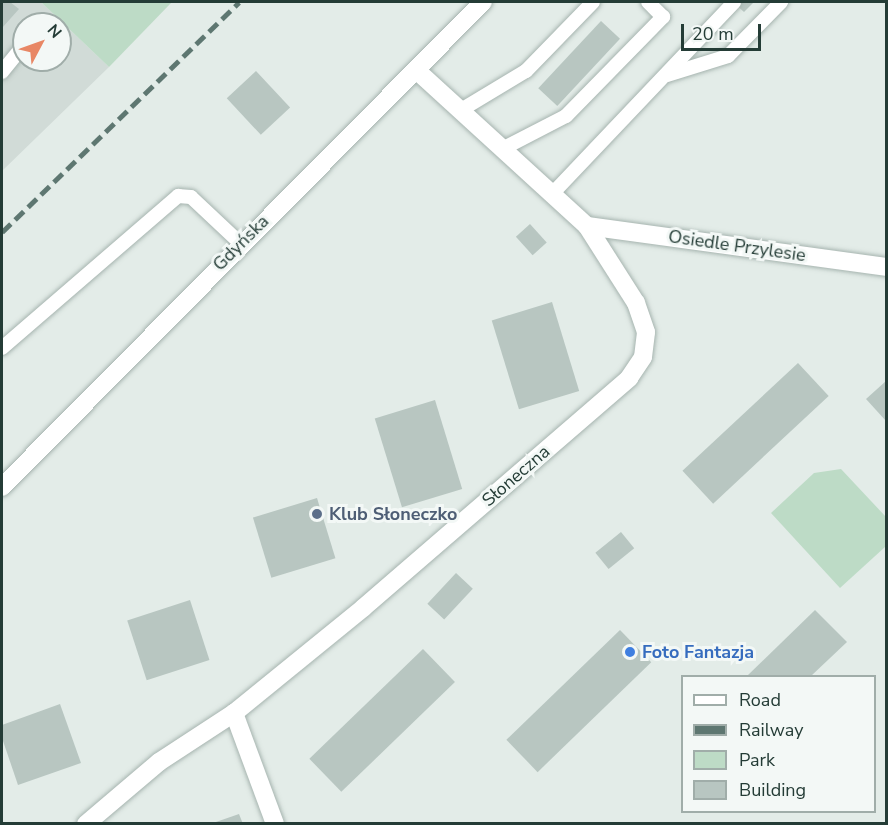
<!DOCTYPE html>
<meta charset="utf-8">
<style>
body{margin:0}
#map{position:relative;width:888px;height:825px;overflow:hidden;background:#e3ece8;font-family:"Nunito Sans",sans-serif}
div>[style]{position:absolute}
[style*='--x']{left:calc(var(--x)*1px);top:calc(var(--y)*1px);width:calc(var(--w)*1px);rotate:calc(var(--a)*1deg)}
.built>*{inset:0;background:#d1dbd7}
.green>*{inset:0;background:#bddbc6}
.building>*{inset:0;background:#b8c6c1;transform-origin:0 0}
.roads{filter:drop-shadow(0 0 2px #a6b4af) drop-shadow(0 0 2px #a6b4af)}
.service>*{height:14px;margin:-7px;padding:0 7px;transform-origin:7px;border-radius:7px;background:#fff}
.minor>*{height:18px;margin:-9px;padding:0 9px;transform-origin:9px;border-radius:9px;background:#fff}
.secondary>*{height:18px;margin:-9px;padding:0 9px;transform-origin:9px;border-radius:9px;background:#fff}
.rail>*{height:4.5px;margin-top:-2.25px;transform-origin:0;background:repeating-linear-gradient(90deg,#5e7771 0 12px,transparent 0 18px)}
.dots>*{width:16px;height:16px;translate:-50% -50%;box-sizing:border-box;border:3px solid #f3f8f6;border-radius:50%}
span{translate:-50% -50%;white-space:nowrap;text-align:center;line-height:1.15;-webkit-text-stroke:6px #f3f8f6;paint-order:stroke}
.street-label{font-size:18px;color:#243c36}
.service-label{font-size:18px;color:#4e5e75;font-weight:700}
.left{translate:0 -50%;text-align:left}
.shop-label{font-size:18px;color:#366cbe;font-weight:700}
.frame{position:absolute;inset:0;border:3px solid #243c36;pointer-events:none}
.legend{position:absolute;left:681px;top:675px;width:195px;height:138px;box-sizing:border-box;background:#f3f8f6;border:2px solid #a0ada9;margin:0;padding:8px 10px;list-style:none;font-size:18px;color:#243c36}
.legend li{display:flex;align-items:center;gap:12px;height:30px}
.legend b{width:30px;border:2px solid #a0ada9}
.north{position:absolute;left:12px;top:12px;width:60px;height:60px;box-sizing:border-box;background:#f3f8f6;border:2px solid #a0ada9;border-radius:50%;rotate:49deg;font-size:16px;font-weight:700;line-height:24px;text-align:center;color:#243c36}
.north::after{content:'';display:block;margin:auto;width:21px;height:27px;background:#e88765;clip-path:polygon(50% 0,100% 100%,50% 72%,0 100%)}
.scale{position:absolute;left:681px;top:24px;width:80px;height:27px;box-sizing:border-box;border:3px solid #243c36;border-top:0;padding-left:8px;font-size:18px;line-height:21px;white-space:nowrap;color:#243c36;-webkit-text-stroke:4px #f3f8f6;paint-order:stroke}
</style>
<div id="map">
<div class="built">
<div style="clip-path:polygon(evenodd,2px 2px,41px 2px,109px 67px,2px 171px,2px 2px,24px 24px,60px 24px,60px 60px,24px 60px,24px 24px)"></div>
</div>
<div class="green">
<div style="clip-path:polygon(41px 2px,172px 2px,109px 67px)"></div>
<div style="clip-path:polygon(841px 469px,886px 517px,886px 528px,885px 547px,840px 588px,771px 513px,814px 473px)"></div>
</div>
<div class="building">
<div style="clip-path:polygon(2px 2px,10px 2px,19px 9px,2px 28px)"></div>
<div style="clip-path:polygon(733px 2px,754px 2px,744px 12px)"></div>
<div style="left:601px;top:21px;width:26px;height:92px;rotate:43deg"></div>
<div style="left:256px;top:71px;width:50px;height:40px;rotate:47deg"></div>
<div style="left:530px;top:224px;width:25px;height:19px;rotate:48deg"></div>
<div style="left:552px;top:302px;width:93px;height:63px;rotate:73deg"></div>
<div style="left:798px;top:363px;width:45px;height:158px;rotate:47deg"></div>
<div style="clip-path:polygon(886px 381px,886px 421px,866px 399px)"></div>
<div style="left:435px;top:400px;width:93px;height:63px;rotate:73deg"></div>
<div style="left:317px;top:498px;width:63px;height:67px;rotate:73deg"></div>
<div style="left:621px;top:532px;width:21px;height:33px;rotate:51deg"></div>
<div style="left:456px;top:573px;width:23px;height:42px;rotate:43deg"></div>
<div style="left:190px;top:600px;width:63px;height:66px;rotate:72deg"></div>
<div style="clip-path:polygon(815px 610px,847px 642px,811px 676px,747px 676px)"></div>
<div style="left:620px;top:630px;width:45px;height:158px;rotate:46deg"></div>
<div style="left:423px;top:649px;width:46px;height:158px;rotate:46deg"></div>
<div style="clip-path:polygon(60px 704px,81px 763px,18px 785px,2px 738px,2px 725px)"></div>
<div style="clip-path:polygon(239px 814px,243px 824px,213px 824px,213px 823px)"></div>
</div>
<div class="roads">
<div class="service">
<div style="--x:2;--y:72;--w:26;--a:-51"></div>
<div style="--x:667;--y:75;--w:64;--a:-17.3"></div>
<div style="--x:728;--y:56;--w:76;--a:-45.5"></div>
<div style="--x:461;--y:110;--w:76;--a:-31"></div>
<div style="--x:526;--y:71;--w:96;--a:-45.8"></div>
<div style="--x:504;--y:148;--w:70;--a:-27.3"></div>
<div style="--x:566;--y:116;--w:139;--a:-45.6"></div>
<div style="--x:663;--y:17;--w:21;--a:-135"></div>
<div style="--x:553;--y:193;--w:263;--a:-46.5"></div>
<div style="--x:2;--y:348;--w:233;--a:-40.8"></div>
<div style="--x:178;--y:196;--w:13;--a:4"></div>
<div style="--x:191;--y:197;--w:69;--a:43.2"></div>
</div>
<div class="minor">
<div style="--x:587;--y:226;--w:302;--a:7.8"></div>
<div style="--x:234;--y:713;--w:118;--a:69.7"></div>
<div style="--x:86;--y:824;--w:96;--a:-40.3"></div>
<div style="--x:159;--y:762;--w:90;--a:-33.2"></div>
<div style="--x:234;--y:713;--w:166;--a:-39.1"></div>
<div style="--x:363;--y:608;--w:352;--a:-40.8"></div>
<div style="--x:629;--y:378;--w:25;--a:-56"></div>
<div style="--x:643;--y:357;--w:25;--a:-83"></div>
<div style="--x:646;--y:332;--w:31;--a:-109"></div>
<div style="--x:636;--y:303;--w:91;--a:-122.5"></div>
<div style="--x:587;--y:226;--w:231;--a:-137.6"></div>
</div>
<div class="secondary">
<div style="--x:2;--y:487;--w:683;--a:-45.24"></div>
</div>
</div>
<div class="rail">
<div style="--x:2;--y:232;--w:330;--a:-44.1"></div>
</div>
<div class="dots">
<div style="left:317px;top:514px;background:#5c6f8a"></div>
<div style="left:630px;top:652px;background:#3f7fe0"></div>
</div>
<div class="street-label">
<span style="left:241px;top:243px;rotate:-45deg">Gdyńska</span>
<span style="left:737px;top:246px;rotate:8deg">Osiedle Przylesie</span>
<span style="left:516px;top:476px;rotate:-41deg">Słoneczna</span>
</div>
<div class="service-label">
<span class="left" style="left:329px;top:514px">Klub Słoneczko</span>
</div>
<div class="shop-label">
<span class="left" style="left:642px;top:652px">Foto Fantazja</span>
</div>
<div class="frame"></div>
<ul class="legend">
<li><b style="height:8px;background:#fff"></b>Road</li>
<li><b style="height:8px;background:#5e7771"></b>Railway</li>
<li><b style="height:16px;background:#bddbc6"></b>Park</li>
<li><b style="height:16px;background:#b8c6c1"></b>Building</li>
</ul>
<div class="north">N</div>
<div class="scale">20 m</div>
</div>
